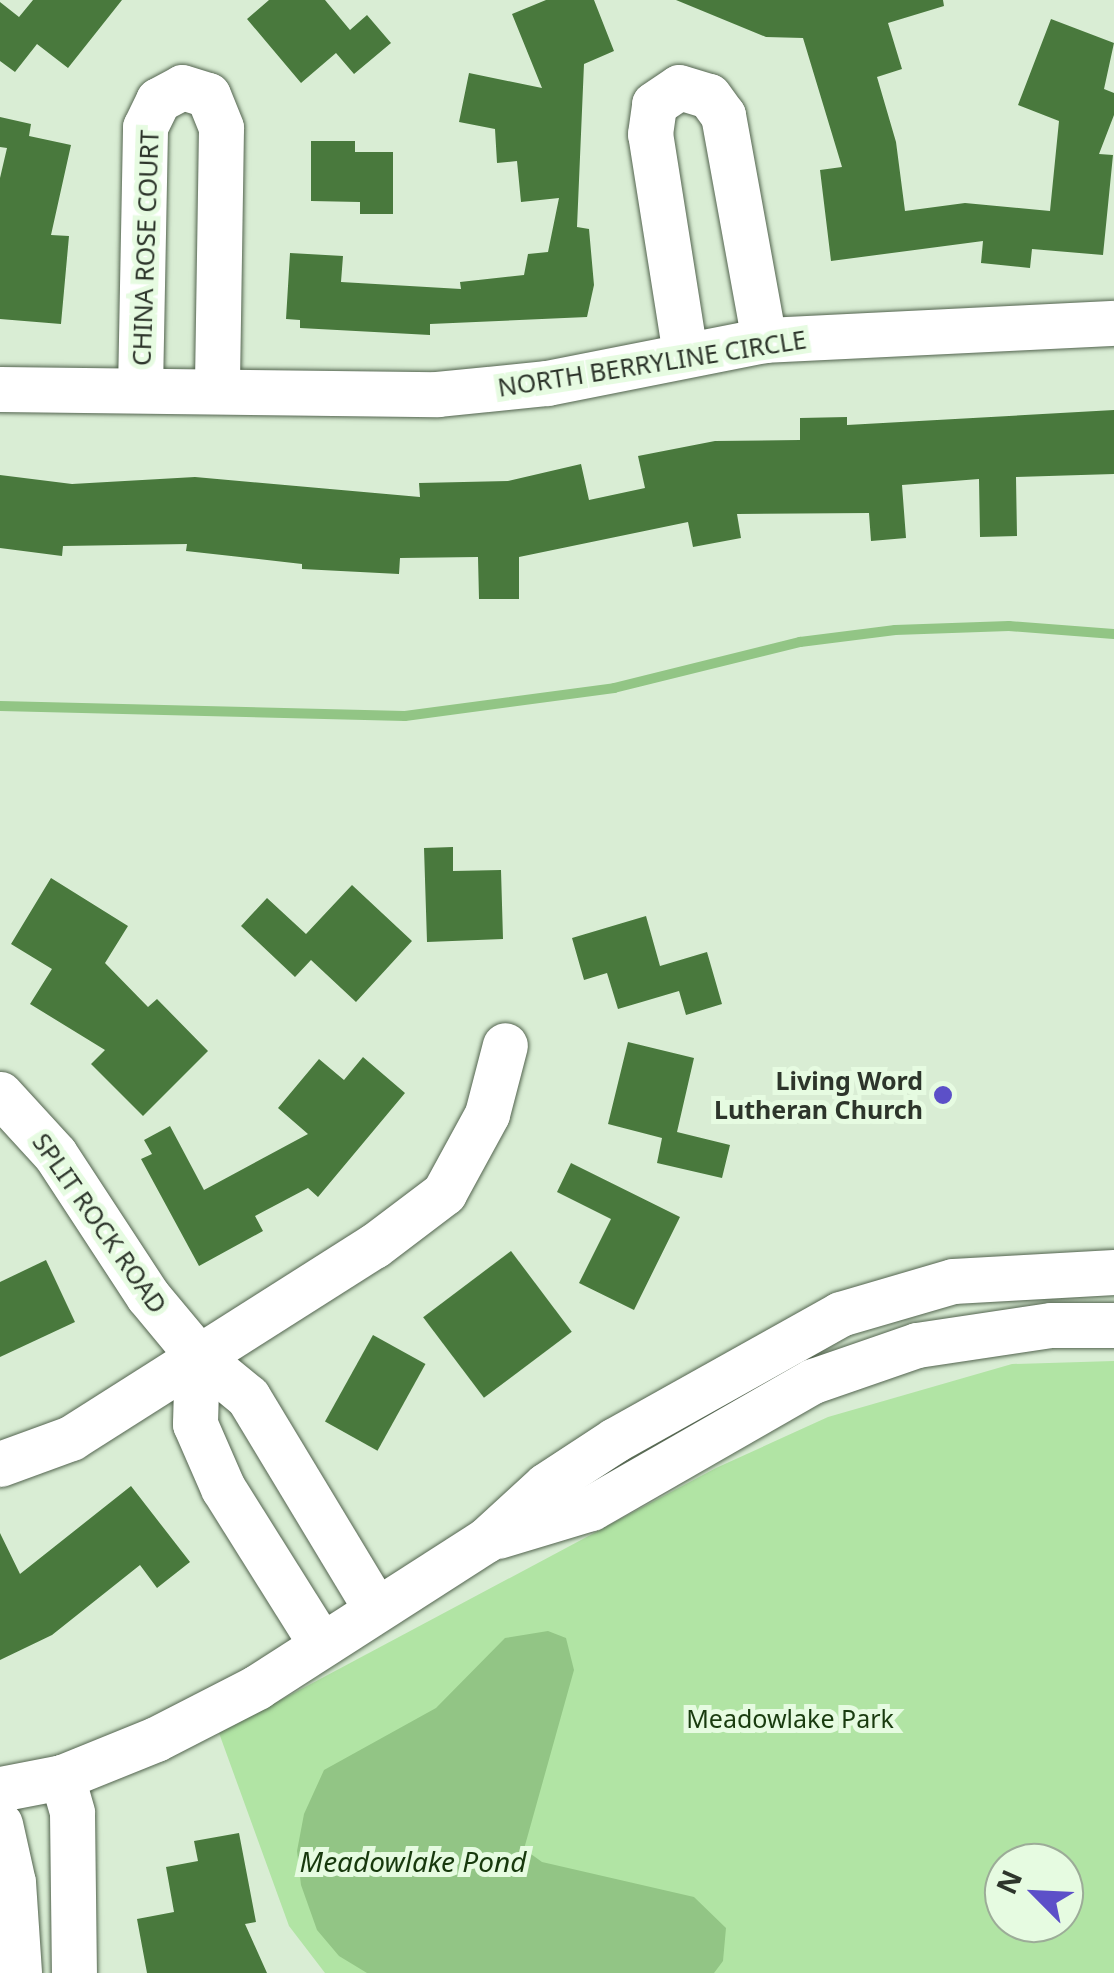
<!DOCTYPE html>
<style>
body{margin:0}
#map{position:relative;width:1114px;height:1973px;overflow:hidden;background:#d9edd4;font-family:"Noto Sans",sans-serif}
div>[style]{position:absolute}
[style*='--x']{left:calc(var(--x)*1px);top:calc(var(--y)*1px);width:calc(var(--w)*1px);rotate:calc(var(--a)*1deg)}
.green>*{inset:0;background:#b1e4a4}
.water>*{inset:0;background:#92c585}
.stream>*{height:10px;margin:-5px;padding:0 5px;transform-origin:5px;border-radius:5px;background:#92c585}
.building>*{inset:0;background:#49793d;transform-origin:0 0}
.roads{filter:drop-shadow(0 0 2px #53644f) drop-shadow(0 0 2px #53644f)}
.minor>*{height:45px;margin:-22.5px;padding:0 22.5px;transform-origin:22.5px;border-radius:22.5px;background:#fff}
.dots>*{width:28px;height:28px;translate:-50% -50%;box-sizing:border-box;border:5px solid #e6fbe1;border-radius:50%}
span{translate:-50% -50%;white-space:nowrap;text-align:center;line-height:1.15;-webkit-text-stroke:10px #e6fbe1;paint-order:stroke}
.street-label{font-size:25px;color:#2d352b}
.poi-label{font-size:25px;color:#2d352b;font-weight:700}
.right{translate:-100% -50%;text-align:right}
.park-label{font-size:25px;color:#193b0f}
.water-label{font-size:28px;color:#17390d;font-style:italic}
.north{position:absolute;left:984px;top:1843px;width:100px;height:100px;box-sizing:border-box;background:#e6fbe1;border:2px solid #9cac98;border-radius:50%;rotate:294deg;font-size:28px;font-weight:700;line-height:40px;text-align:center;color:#2d352b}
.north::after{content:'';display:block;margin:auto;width:35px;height:45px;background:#5c50c8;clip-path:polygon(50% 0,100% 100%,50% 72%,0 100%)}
</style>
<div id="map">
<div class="green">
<div style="clip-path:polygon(evenodd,1114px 1361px,1114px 1973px,325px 1973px,289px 1926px,219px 1733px,716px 1468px,828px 1417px,1012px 1364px,1114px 1361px,1004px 1863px,1064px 1863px,1064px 1923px,1004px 1923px,1004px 1863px)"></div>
</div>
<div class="water">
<div style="clip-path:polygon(548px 1631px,566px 1638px,574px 1670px,524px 1849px,542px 1862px,694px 1897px,726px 1928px,723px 1961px,714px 1973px,367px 1973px,339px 1956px,317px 1930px,301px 1885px,297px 1851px,304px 1814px,324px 1770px,436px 1708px,505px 1638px)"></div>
</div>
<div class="stream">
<div style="--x:0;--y:706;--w:405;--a:1.4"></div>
<div style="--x:405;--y:716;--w:211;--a:-7.6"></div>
<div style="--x:614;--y:688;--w:192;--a:-13.9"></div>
<div style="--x:800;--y:642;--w:96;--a:-7.2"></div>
<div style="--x:895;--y:630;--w:114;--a:-2"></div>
<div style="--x:1009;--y:626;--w:105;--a:4.4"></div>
</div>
<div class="building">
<div style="clip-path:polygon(33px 0,122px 0,68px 68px,37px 44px,15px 72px,0 61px,0 2px,19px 17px)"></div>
<div style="clip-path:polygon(269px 0,325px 0,350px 30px,367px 15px,391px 43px,354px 74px,336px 53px,301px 83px,247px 19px)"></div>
<div style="clip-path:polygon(546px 0,594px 0,614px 51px,584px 64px,577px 227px,589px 229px,594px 285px,587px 317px,430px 324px,430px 335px,300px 328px,300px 320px,286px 319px,290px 253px,343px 256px,341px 282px,461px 289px,460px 282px,524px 275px,528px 254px,548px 252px,559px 198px,521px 202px,517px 161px,497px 163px,495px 129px,459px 122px,469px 73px,542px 88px,512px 14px)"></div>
<div style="clip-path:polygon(676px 0,943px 0,944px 6px,888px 23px,902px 69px,877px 77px,896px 142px,905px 211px,965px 203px,1050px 211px,1059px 121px,1018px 105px,1051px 19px,1114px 43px,1104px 89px,1114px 93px,1114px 115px,1099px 154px,1113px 155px,1103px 255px,1032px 249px,1030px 268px,981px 263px,983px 241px,831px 261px,820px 170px,842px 167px,803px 38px,766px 37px)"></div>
<div style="clip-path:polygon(0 117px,31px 124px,29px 136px,71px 145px,51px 235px,69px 236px,61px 324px,0 319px,0 178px,7px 148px,0 147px)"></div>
<div style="clip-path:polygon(311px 141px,355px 141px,355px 152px,393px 152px,393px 214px,360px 214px,360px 202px,311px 201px)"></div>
<div style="clip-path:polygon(1114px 410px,1114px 474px,1016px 477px,1017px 536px,980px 537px,979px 479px,902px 485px,906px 538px,871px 541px,869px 513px,737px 514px,741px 538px,693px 547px,688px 522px,519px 557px,519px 599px,479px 599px,478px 557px,400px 558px,399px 574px,302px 569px,302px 564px,186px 551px,187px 544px,63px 546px,62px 556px,0 548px,0 475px,72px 484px,195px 477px,420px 497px,419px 483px,508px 481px,581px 464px,589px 500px,645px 488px,638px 456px,715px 441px,800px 440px,800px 418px,847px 417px,847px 425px)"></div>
<div style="clip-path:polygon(453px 847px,453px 871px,501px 870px,503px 939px,427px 942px,424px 848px)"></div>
<div style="clip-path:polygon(51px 878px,128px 926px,105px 963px,148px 1007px,157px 999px,208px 1051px,143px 1116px,91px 1064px,105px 1050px,30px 1004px,52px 969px,11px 944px)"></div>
<div style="clip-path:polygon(352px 885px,412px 941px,356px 1002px,311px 960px,295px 977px,241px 926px,267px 898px,306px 934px)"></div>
<div style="clip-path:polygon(646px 916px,660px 966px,707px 952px,722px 1004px,686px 1015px,679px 991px,618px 1009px,607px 973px,584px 980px,572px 938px)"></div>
<div style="clip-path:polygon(628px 1042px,694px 1058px,677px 1132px,730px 1145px,722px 1178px,657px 1163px,662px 1138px,608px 1124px)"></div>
<div style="clip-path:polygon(363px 1057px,405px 1093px,318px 1197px,308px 1188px,255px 1216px,263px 1231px,199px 1266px,141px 1159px,152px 1154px,144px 1140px,170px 1126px,204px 1190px,308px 1134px,278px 1108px,319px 1059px,344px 1080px)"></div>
<div style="clip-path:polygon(571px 1163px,680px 1217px,634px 1310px,579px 1283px,611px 1219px,557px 1192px)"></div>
<div style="left:511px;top:1251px;width:101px;height:110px;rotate:53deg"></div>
<div style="clip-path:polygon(46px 1260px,75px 1322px,0 1357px,0 1282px)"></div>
<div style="left:373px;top:1335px;width:60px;height:99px;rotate:29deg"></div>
<div style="clip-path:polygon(131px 1486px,190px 1562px,157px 1588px,140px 1565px,52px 1635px,0 1660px,0 1533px,20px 1574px)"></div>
<div style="clip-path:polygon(239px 1833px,256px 1922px,245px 1924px,267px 1973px,147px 1973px,137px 1919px,174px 1912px,166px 1867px,198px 1861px,194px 1841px)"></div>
</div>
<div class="roads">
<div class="minor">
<div style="--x:685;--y:354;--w:223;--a:-99"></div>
<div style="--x:650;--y:134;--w:30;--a:-82"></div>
<div style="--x:654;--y:104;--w:30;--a:-34"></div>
<div style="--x:679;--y:87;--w:31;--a:17"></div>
<div style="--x:709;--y:96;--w:24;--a:54"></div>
<div style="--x:723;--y:115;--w:229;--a:79.7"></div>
<div style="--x:0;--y:389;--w:437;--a:0.7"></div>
<div style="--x:437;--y:394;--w:111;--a:-5.7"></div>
<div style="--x:547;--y:383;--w:221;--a:-11.2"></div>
<div style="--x:764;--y:340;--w:350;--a:-2.8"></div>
<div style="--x:140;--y:390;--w:263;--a:-88.9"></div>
<div style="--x:145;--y:127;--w:30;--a:-64"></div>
<div style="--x:158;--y:100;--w:27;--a:-28"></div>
<div style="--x:182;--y:87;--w:27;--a:17"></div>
<div style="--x:208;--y:95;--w:35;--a:68"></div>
<div style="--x:221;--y:128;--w:262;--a:90.9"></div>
<div style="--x:0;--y:1094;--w:81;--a:47.5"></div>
<div style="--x:55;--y:1154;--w:170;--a:56.8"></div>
<div style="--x:148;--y:1296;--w:77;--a:50.3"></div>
<div style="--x:197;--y:1355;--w:66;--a:39.5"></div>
<div style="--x:248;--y:1397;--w:248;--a:58.9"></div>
<div style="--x:197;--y:1355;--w:69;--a:91.7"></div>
<div style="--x:195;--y:1424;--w:70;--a:66.4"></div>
<div style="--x:223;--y:1488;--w:184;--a:57.9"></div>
<div style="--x:0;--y:1464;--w:76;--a:-20.1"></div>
<div style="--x:71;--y:1438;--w:359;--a:-32.4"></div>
<div style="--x:374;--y:1246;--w:88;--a:-37.1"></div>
<div style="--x:444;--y:1193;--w:90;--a:-61.4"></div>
<div style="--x:487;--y:1114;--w:71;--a:-75.4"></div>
<div style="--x:498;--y:1536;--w:97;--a:-16.8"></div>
<div style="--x:591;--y:1508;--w:256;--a:-29.8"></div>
<div style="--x:813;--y:1381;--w:110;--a:-19.1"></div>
<div style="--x:917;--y:1345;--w:135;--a:-8.5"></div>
<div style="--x:1051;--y:1325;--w:63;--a:0"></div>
<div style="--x:62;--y:1777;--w:37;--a:74"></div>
<div style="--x:72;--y:1813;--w:160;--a:89.3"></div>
<div style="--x:0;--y:1789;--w:63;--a:-11"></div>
<div style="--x:62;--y:1777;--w:101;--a:-22"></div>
<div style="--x:156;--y:1739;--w:114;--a:-27.2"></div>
<div style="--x:257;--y:1687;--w:272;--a:-32.7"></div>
<div style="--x:486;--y:1540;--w:81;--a:-42.5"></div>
<div style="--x:546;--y:1485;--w:82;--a:-33.1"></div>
<div style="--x:615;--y:1440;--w:258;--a:-29.2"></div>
<div style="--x:840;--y:1314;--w:118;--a:-16.3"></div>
<div style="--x:953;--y:1281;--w:161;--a:-3.2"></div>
<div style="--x:0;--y:1824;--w:59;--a:77.4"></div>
<div style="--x:13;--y:1882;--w:91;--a:86.2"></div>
</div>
</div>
<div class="dots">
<div style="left:943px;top:1095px;background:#5c50c8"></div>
</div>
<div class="street-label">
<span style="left:145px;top:248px;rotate:-88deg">CHINA ROSE COURT</span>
<span style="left:652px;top:363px;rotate:-9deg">NORTH BERRYLINE CIRCLE</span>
<span style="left:100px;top:1223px;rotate:55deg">SPLIT ROCK ROAD</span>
</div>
<div class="poi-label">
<span class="right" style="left:923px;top:1095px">Living Word<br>Lutheran Church</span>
</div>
<div class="park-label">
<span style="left:790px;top:1718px">Meadowlake Park</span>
</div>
<div class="water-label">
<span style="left:413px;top:1861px">Meadowlake Pond</span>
</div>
<div class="north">N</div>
</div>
